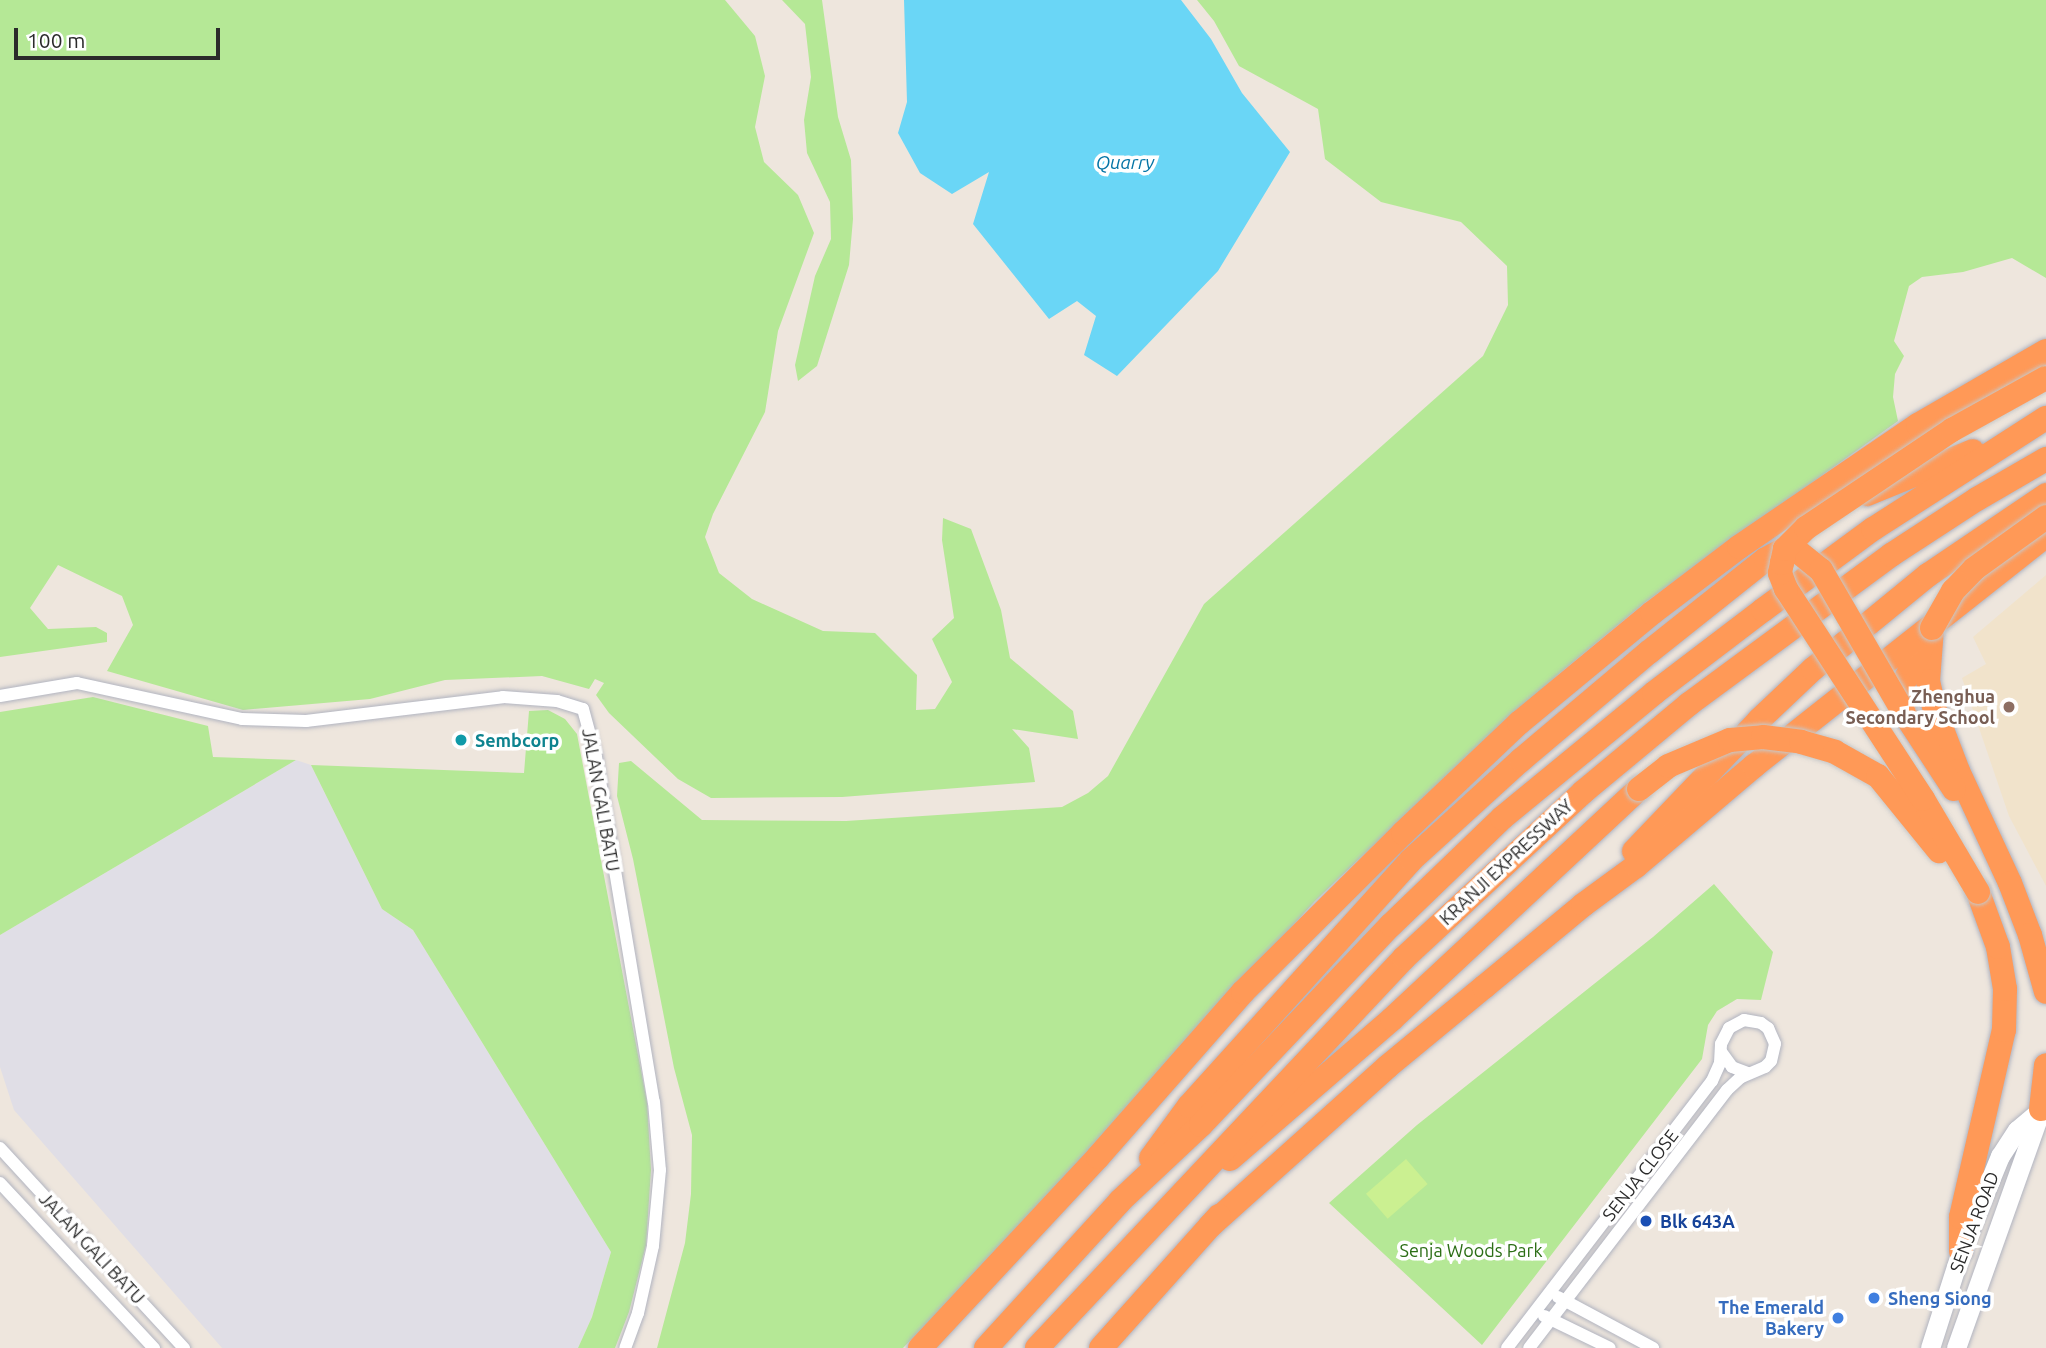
<!DOCTYPE html>
<style>
body{margin:0}
#map{position:relative;width:2046px;height:1348px;overflow:hidden;background:#eee6dd;font-family:Ubuntu,sans-serif}
div>[style]{position:absolute}
[style*='--x']{left:calc(var(--x)*1px);top:calc(var(--y)*1px);width:calc(var(--w)*1px);rotate:calc(var(--a)*1deg)}
.industrial>*{inset:0;background:#e0dee6}
.education>*{inset:0;background:#f1e3cb}
.green>*{inset:0;background:#b5e896}
.pitch>*{inset:0;background:#cbf091;transform-origin:0 0}
.water>*{inset:0;background:#6ad6f6}
.roads{filter:drop-shadow(0 0 2px #b1b4c0) drop-shadow(0 0 2px #b1b4c0)}
.street>*{height:12px;margin:-6px;padding:0 6px;transform-origin:6px;border-radius:6px;background:#fff}
.secondary>*{height:19px;margin:-9.5px;padding:0 9.5px;transform-origin:9.5px;border-radius:9.5px;background:#fff}
.highway>*{height:24px;margin:-12px;padding:0 12px;transform-origin:12px;border-radius:12px;background:#ff9957}
.bridges{filter:drop-shadow(0 0 2px #c8c8c8) drop-shadow(0 0 2px #c8c8c8)}
.highway-bridge>*{height:24px;margin:-12px;padding:0 12px;transform-origin:12px;border-radius:12px;background:#ff9957}
.dots>*{width:19px;height:19px;translate:-50% -50%;box-sizing:border-box;border:4px solid #fff;border-radius:50%}
span{translate:-50% -50%;white-space:nowrap;text-align:center;line-height:1.15;-webkit-text-stroke:7px #fff;paint-order:stroke}
.education-label{font-size:18px;color:#785e54;font-weight:700}
.right{translate:-100% -50%;text-align:right}
.culture-label{font-size:18px;color:#0d838f;font-weight:700}
.left{translate:0 -50%;text-align:left}
.street-label{font-size:18px;color:#2b2b2b}
.transit-label{font-size:18px;color:#164399;font-weight:700}
.park-label{font-size:18px;color:#2c6e16}
.shop-label{font-size:18px;color:#366cbe;font-weight:700}
.water-label{font-size:19px;color:#0575a6;font-style:italic}
.scale{position:absolute;left:14px;top:28px;width:206px;height:32px;box-sizing:border-box;border:4px solid #2b2b2b;border-top:0;padding-left:9px;font-size:21px;line-height:24px;white-space:nowrap;color:#2b2b2b;-webkit-text-stroke:5px #fff;paint-order:stroke}
</style>
<div id="map">
<div class="industrial">
<div style="clip-path:polygon(296px 760px,311px 765px,382px 909px,413px 930px,611px 1252px,592px 1317px,578px 1348px,222px 1348px,14px 1110px,0 1067px,0 935px)"></div>
</div>
<div class="education">
<div style="clip-path:polygon(2046px 575px,2046px 886px,2009px 816px,1962px 678px,1986px 664px,1973px 637px)"></div>
</div>
<div class="green">
<div style="clip-path:polygon(0 0,725px 0,755px 36px,765px 76px,755px 127px,764px 162px,798px 195px,814px 233px,778px 331px,765px 412px,713px 514px,705px 537px,719px 573px,752px 599px,823px 631px,875px 633px,917px 675px,916px 710px,935px 709px,952px 682px,932px 639px,954px 618px,942px 540px,943px 518px,971px 529px,1001px 610px,1010px 658px,1073px 711px,1078px 739px,1012px 729px,1029px 748px,1035px 782px,842px 797px,711px 798px,678px 779px,609px 713px,596px 695px,604px 683px,595px 679px,589px 689px,542px 676px,445px 680px,370px 699px,243px 710px,107px 671px,133px 625px,122px 596px,58px 565px,30px 608px,48px 629px,96px 627px,107px 633px,107px 642px,0 657px)"></div>
<div style="clip-path:polygon(782px 0,822px 0,838px 117px,851px 160px,853px 219px,849px 265px,817px 366px,798px 381px,795px 365px,815px 276px,831px 239px,830px 202px,807px 153px,804px 120px,811px 77px,805px 24px)"></div>
<div style="clip-path:polygon(1197px 0,2046px 0,2046px 278px,2012px 258px,1963px 272px,1922px 277px,1909px 286px,1894px 341px,1904px 356px,1895px 374px,1893px 397px,1898px 421px,1647px 601px,1560px 673px,1461px 762px,1315px 901px,1029px 1217px,903px 1348px,657px 1348px,685px 1243px,691px 1194px,692px 1135px,674px 1068px,633px 859px,617px 796px,619px 763px,631px 761px,702px 820px,846px 821px,1062px 807px,1088px 793px,1108px 776px,1204px 604px,1483px 356px,1508px 305px,1507px 266px,1461px 222px,1381px 202px,1325px 159px,1318px 109px,1239px 66px,1214px 21px)"></div>
<div style="clip-path:polygon(93px 697px,208px 726px,213px 757px,296px 760px,0 935px,0 712px)"></div>
<div style="clip-path:polygon(548px 710px,565px 719px,577px 734px,647px 1102px,651px 1170px,646px 1245px,629px 1312px,615px 1348px,578px 1348px,592px 1317px,611px 1252px,413px 930px,382px 909px,311px 765px,524px 773px,529px 711px)"></div>
<div style="clip-path:polygon(1714px 884px,1773px 952px,1761px 1000px,1737px 999px,1717px 1011px,1708px 1025px,1702px 1059px,1482px 1345px,1329px 1203px,1417px 1125px,1653px 937px)"></div>
</div>
<div class="pitch">
<div style="left:1406px;top:1159px;width:33px;height:53px;rotate:49deg"></div>
</div>
<div class="water">
<div style="clip-path:polygon(904px 0,1181px 0,1211px 39px,1242px 93px,1290px 152px,1218px 271px,1117px 376px,1084px 355px,1096px 316px,1077px 301px,1049px 319px,973px 224px,989px 172px,952px 194px,920px 173px,898px 133px,907px 102px)"></div>
</div>
<div class="roads">
<div class="street">
<div style="--x:0;--y:696;--w:78;--a:-9.6"></div>
<div style="--x:77;--y:683;--w:169;--a:12.3"></div>
<div style="--x:242;--y:719;--w:64;--a:1.8"></div>
<div style="--x:306;--y:721;--w:198;--a:-6.9"></div>
<div style="--x:503;--y:697;--w:54;--a:4.2"></div>
<div style="--x:557;--y:701;--w:27;--a:17"></div>
<div style="--x:583;--y:709;--w:50;--a:74.8"></div>
<div style="--x:596;--y:757;--w:350;--a:80.5"></div>
<div style="--x:654;--y:1102;--w:68;--a:85"></div>
<div style="--x:660;--y:1170;--w:76;--a:95.3"></div>
<div style="--x:653;--y:1246;--w:69;--a:102.6"></div>
<div style="--x:638;--y:1313;--w:37;--a:110"></div>
<div style="--x:1722;--y:1053;--w:17;--a:54"></div>
<div style="--x:1732;--y:1067;--w:17;--a:21"></div>
<div style="--x:0;--y:1148;--w:272;--a:47.4"></div>
<div style="--x:0;--y:1183;--w:226;--a:47"></div>
<div style="--x:1558;--y:1297;--w:108;--a:28.2"></div>
<div style="--x:1544;--y:1316;--w:73;--a:25.9"></div>
<div style="--x:1507;--y:1348;--w:337;--a:-52.5"></div>
<div style="--x:1712;--y:1081;--w:20;--a:-66"></div>
<div style="--x:1720;--y:1063;--w:19;--a:-87"></div>
<div style="--x:1721;--y:1044;--w:18;--a:-63"></div>
<div style="--x:1729;--y:1028;--w:17;--a:-28"></div>
<div style="--x:1744;--y:1020;--w:17;--a:10"></div>
<div style="--x:1761;--y:1023;--w:9;--a:36"></div>
<div style="--x:1768;--y:1028;--w:17;--a:66"></div>
<div style="--x:1775;--y:1044;--w:17;--a:103"></div>
<div style="--x:1771;--y:1061;--w:8;--a:135"></div>
<div style="--x:1765;--y:1067;--w:26;--a:157"></div>
<div style="--x:1741;--y:1077;--w:19;--a:137"></div>
<div style="--x:1727;--y:1090;--w:325;--a:127.5"></div>
</div>
<div class="secondary">
<div style="--x:1930;--y:1348;--w:102;--a:-72.3"></div>
<div style="--x:1961;--y:1251;--w:103;--a:-67.7"></div>
<div style="--x:2000;--y:1156;--w:31;--a:-57"></div>
<div style="--x:2017;--y:1130;--w:38;--a:-40"></div>
<div style="--x:1956;--y:1348;--w:254;--a:-70.4"></div>
</div>
<div class="highway">
<div style="--x:1867;--y:494;--w:114;--a:-22.1"></div>
<div style="--x:1932;--y:628;--w:53;--a:94.3"></div>
<div style="--x:1928;--y:681;--w:31;--a:77"></div>
<div style="--x:1935;--y:711;--w:64;--a:69"></div>
<div style="--x:1958;--y:771;--w:123;--a:65.1"></div>
<div style="--x:2010;--y:883;--w:56;--a:69"></div>
<div style="--x:2030;--y:935;--w:59;--a:74.3"></div>
<div style="--x:1929;--y:633;--w:59;--a:117"></div>
<div style="--x:1902;--y:686;--w:27;--a:86"></div>
<div style="--x:1904;--y:713;--w:91;--a:56.7"></div>
<div style="--x:1634;--y:851;--w:181;--a:-46.3"></div>
<div style="--x:1759;--y:720;--w:74;--a:-43.4"></div>
<div style="--x:1813;--y:669;--w:149;--a:-39.3"></div>
<div style="--x:1928;--y:575;--w:143;--a:-34.1"></div>
<div style="--x:2041;--y:1109;--w:44;--a:-83.5"></div>
<div style="--x:1151;--y:1158;--w:64;--a:-53.8"></div>
<div style="--x:1189;--y:1106;--w:331;--a:-47.9"></div>
<div style="--x:1411;--y:860;--w:149;--a:-42.3"></div>
<div style="--x:1521;--y:760;--w:167;--a:-40.2"></div>
<div style="--x:1649;--y:652;--w:149;--a:-38.5"></div>
<div style="--x:1766;--y:559;--w:21;--a:-28"></div>
<div style="--x:1230;--y:1159;--w:214;--a:-40.8"></div>
<div style="--x:1392;--y:1019;--w:338;--a:-43"></div>
<div style="--x:1210;--y:1226;--w:238;--a:-41.9"></div>
<div style="--x:1387;--y:1067;--w:126;--a:-39.5"></div>
<div style="--x:1484;--y:987;--w:129;--a:-39.6"></div>
<div style="--x:1583;--y:905;--w:66;--a:-36.3"></div>
<div style="--x:1636;--y:866;--w:155;--a:-40.3"></div>
<div style="--x:1754;--y:766;--w:372;--a:-38.3"></div>
<div style="--x:1961;--y:1251;--w:34;--a:-90"></div>
<div style="--x:1961;--y:1217;--w:192;--a:-77.1"></div>
<div style="--x:2004;--y:1030;--w:41;--a:-88.6"></div>
<div style="--x:2005;--y:989;--w:43;--a:-99.5"></div>
<div style="--x:1998;--y:947;--w:59;--a:-110"></div>
<div style="--x:920;--y:1348;--w:261;--a:-47"></div>
<div style="--x:1098;--y:1157;--w:220;--a:-48.7"></div>
<div style="--x:1243;--y:992;--w:226;--a:-44.8"></div>
<div style="--x:1403;--y:833;--w:160;--a:-43.5"></div>
<div style="--x:1519;--y:723;--w:173;--a:-39.6"></div>
<div style="--x:1652;--y:613;--w:109;--a:-37.2"></div>
<div style="--x:1739;--y:547;--w:217;--a:-34.3"></div>
<div style="--x:1918;--y:425;--w:148;--a:-30"></div>
<div style="--x:986;--y:1348;--w:199;--a:-47.6"></div>
<div style="--x:1120;--y:1201;--w:111;--a:-43.2"></div>
<div style="--x:1201;--y:1125;--w:276;--a:-46.5"></div>
<div style="--x:1391;--y:925;--w:154;--a:-43.9"></div>
<div style="--x:1502;--y:818;--w:197;--a:-39.4"></div>
<div style="--x:1654;--y:693;--w:137;--a:-37.3"></div>
<div style="--x:1763;--y:610;--w:137;--a:-36.4"></div>
<div style="--x:1873;--y:529;--w:206;--a:-32.7"></div>
<div style="--x:1037;--y:1348;--w:536;--a:-46.74"></div>
<div style="--x:1404;--y:958;--w:244;--a:-42.8"></div>
<div style="--x:1583;--y:792;--w:138;--a:-39.7"></div>
<div style="--x:1689;--y:704;--w:251;--a:-36.4"></div>
<div style="--x:1891;--y:555;--w:103;--a:-33.1"></div>
<div style="--x:1977;--y:499;--w:80;--a:-30.1"></div>
<div style="--x:1101;--y:1348;--w:177;--a:-48.2"></div>
</div>
</div>
<div class="bridges">
<div class="highway-bridge">
<div style="--x:1785;--y:549;--w:11;--a:5"></div>
<div style="--x:1796;--y:550;--w:32;--a:39"></div>
<div style="--x:1821;--y:570;--w:165;--a:59.9"></div>
<div style="--x:1932;--y:628;--w:43;--a:-60.4"></div>
<div style="--x:1953;--y:591;--w:30;--a:-46"></div>
<div style="--x:1974;--y:569;--w:89;--a:-35.8"></div>
<div style="--x:1639;--y:789;--w:37;--a:-38"></div>
<div style="--x:1668;--y:766;--w:67;--a:-22.8"></div>
<div style="--x:1730;--y:740;--w:33;--a:-5"></div>
<div style="--x:1763;--y:737;--w:38;--a:7"></div>
<div style="--x:1801;--y:742;--w:35;--a:16"></div>
<div style="--x:1835;--y:752;--w:49;--a:29.2"></div>
<div style="--x:1878;--y:776;--w:97;--a:50.9"></div>
<div style="--x:1978;--y:892;--w:108;--a:-120.6"></div>
<div style="--x:1923;--y:799;--w:251;--a:-123.1"></div>
<div style="--x:1786;--y:589;--w:17;--a:-111"></div>
<div style="--x:1780;--y:573;--w:10;--a:-79"></div>
<div style="--x:1782;--y:563;--w:14;--a:-78"></div>
<div style="--x:1785;--y:549;--w:30;--a:-45"></div>
<div style="--x:1806;--y:528;--w:176;--a:-33.9"></div>
<div style="--x:1952;--y:430;--w:107;--a:-29"></div>
</div>
</div>
<div class="dots">
<div style="left:2009px;top:707px;background:#8d6e63"></div>
<div style="left:461px;top:740px;background:#0f9aa8"></div>
<div style="left:1646px;top:1221px;background:#1a4fb4"></div>
<div style="left:1874px;top:1298px;background:#3f7fe0"></div>
<div style="left:1838px;top:1318px;background:#3f7fe0"></div>
</div>
<div class="education-label">
<span class="right" style="left:1995px;top:707px">Zhenghua<br>Secondary School</span>
</div>
<div class="culture-label">
<span class="left" style="left:475px;top:740px">Sembcorp</span>
</div>
<div class="street-label">
<span style="left:601px;top:800px;rotate:80deg">JALAN GALI BATU</span>
<span style="left:1506px;top:862px;rotate:-43deg">KRANJI EXPRESSWAY</span>
<span style="left:1640px;top:1175px;rotate:-52deg">SENJA CLOSE</span>
<span style="left:1974px;top:1222px;rotate:-69deg">SENJA ROAD</span>
<span style="left:92px;top:1248px;rotate:47deg">JALAN GALI BATU</span>
</div>
<div class="transit-label">
<span class="left" style="left:1660px;top:1221px">Blk 643A</span>
</div>
<div class="park-label">
<span style="left:1471px;top:1250px">Senja Woods Park</span>
</div>
<div class="shop-label">
<span class="left" style="left:1888px;top:1298px">Sheng Siong</span>
<span class="right" style="left:1824px;top:1318px">The Emerald<br>Bakery</span>
</div>
<div class="water-label">
<span style="left:1125px;top:163px">Quarry</span>
</div>
<div class="scale">100 m</div>
</div>
